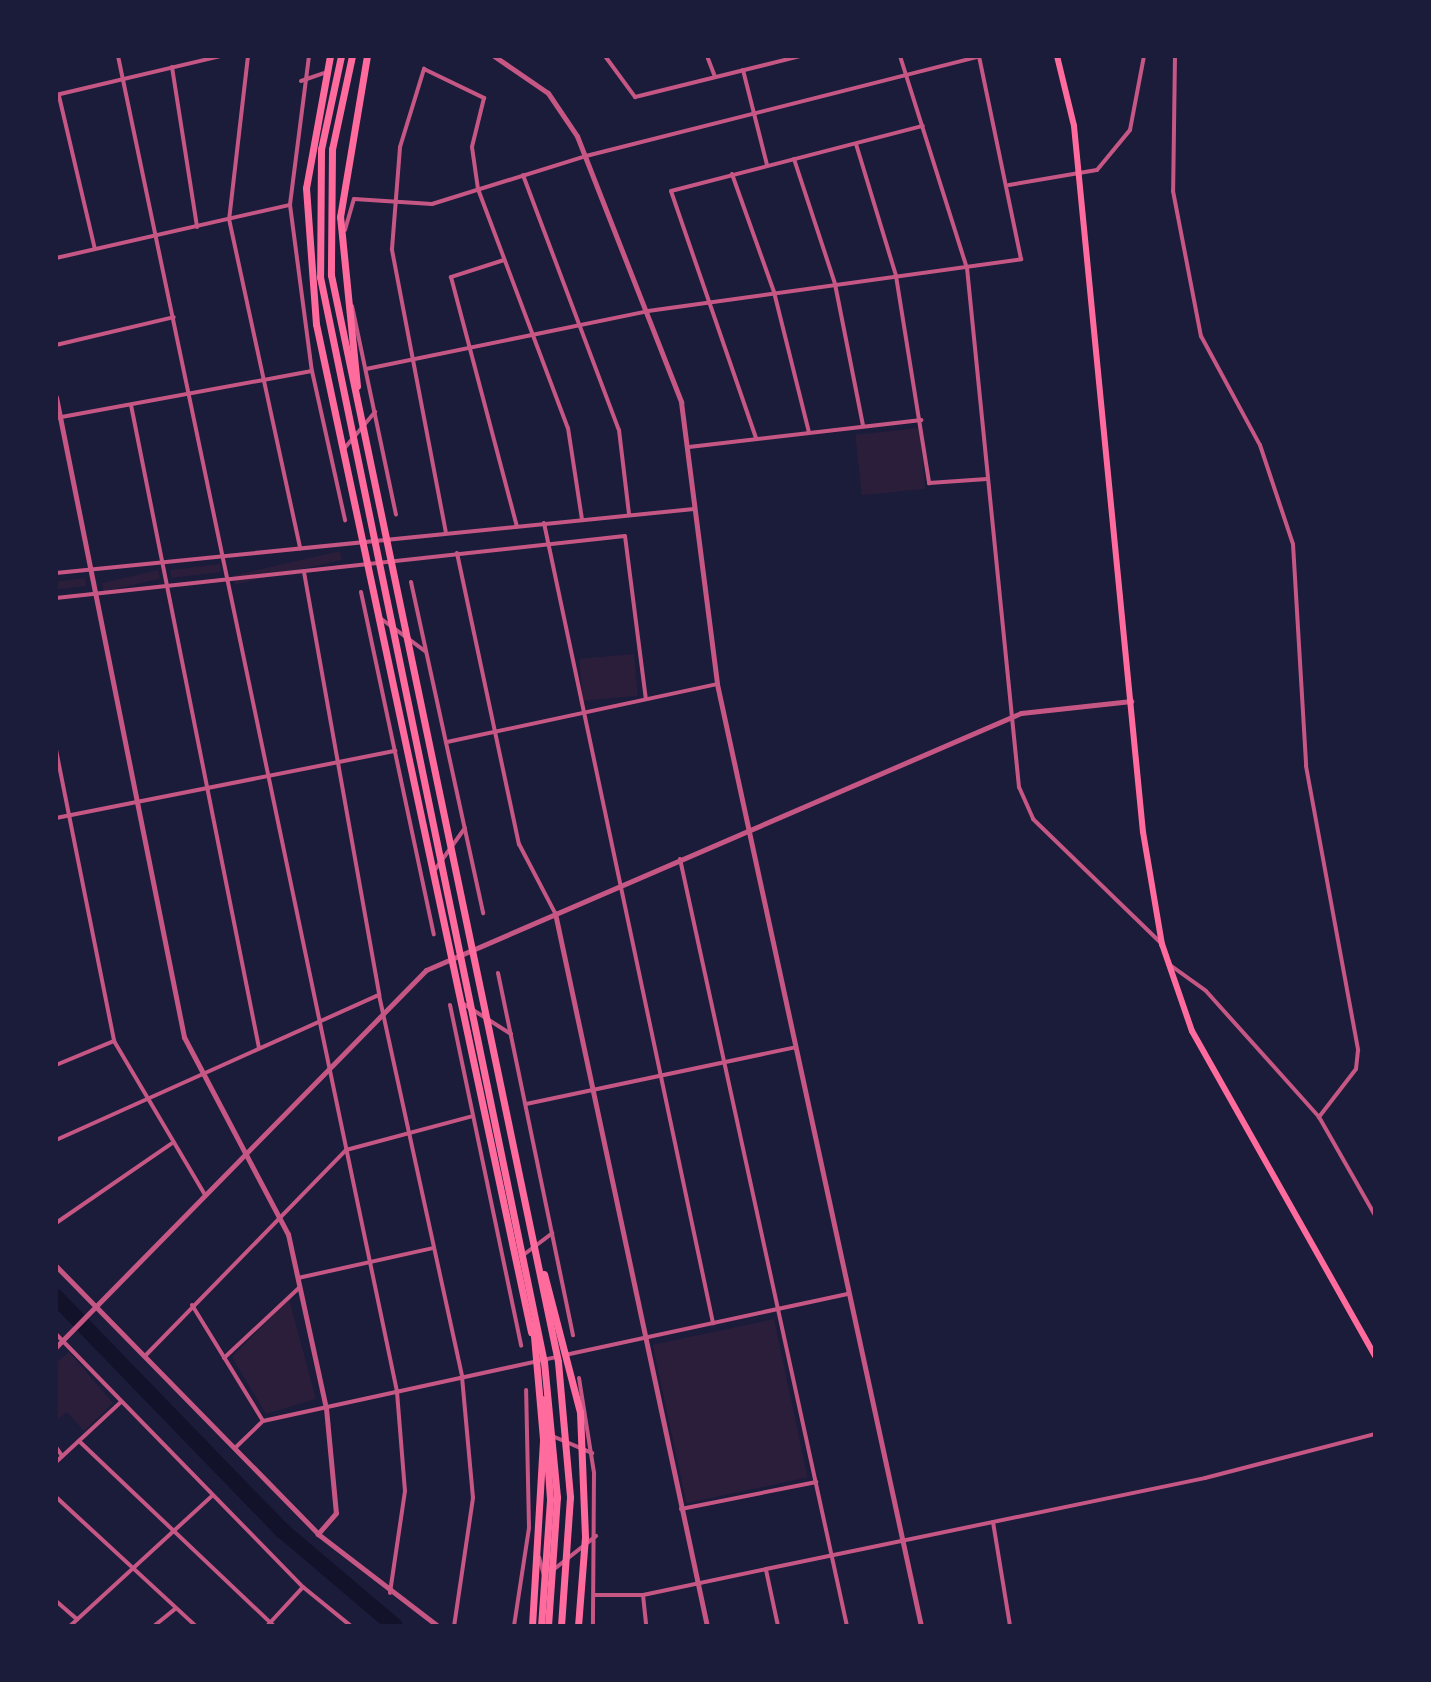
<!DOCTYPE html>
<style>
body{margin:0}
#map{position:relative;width:1431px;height:1682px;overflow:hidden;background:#1b1b3a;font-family:"Open Sans",sans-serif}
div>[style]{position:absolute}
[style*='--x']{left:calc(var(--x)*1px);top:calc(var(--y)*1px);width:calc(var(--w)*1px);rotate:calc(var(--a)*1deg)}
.green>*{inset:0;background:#2a1e3b;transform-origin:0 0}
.river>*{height:16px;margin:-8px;padding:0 8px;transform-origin:8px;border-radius:8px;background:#12122b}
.minor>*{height:4px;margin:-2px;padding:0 2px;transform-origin:2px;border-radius:2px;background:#c65784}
.tertiary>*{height:5px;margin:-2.5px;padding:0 2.5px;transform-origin:2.5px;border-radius:2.5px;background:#c65784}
.secondary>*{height:6px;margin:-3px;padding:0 3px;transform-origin:3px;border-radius:3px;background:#ff6b9d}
.trunk>*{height:7px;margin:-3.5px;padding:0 3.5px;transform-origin:3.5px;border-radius:3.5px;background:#ff6b9d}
.motorway>*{height:7px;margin:-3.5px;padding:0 3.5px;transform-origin:3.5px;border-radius:3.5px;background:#ff6b9d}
span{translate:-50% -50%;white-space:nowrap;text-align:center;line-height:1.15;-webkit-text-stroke:8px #1b1b3a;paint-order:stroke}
.frame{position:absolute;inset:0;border:58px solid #1b1b3a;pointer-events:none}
</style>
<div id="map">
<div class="green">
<div style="left:919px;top:428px;width:61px;height:64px;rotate:84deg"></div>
<div style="left:340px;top:551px;width:9px;height:110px;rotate:77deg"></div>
<div style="left:220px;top:564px;width:8px;height:50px;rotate:83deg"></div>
<div style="left:158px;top:570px;width:9px;height:58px;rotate:77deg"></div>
<div style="left:85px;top:578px;width:8px;height:29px;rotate:83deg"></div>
<div style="left:634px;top:654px;width:42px;height:55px;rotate:85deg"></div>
<div style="clip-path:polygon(289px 1299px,316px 1399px,266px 1414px,232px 1357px)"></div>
<div style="left:774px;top:1319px;width:162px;height:124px;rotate:78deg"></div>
<div style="clip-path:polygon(69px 1352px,113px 1403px,84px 1431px,67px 1412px,56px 1421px,56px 1363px)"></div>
</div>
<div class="river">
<div style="--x:56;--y:1297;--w:326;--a:45.9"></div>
<div style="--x:283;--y:1531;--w:147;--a:40.3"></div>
</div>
<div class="minor">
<div style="--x:118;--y:56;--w:1365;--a:78.2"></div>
<div style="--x:397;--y:1392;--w:99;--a:85.4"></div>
<div style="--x:405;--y:1491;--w:103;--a:98.4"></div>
<div style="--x:248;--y:56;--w:164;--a:96.6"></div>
<div style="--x:229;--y:219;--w:337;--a:77.8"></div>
<div style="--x:309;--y:56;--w:150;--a:97.3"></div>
<div style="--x:290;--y:205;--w:167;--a:82.5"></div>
<div style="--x:312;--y:371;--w:153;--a:77.5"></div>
<div style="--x:605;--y:56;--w:51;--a:53.8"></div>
<div style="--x:635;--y:97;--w:171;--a:-13.9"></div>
<div style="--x:707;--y:56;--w:22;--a:69"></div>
<div style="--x:900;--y:56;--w:222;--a:72.5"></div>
<div style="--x:967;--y:268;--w:522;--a:84.28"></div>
<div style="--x:1019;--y:787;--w:35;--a:66"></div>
<div style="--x:1033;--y:819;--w:180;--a:44.1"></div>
<div style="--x:1175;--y:56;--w:135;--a:90.8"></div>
<div style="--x:1173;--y:191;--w:148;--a:79.1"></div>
<div style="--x:1201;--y:336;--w:124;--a:61.6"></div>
<div style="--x:1260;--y:445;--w:104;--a:71.6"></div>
<div style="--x:1293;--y:544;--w:222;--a:86.6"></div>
<div style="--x:1306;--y:766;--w:289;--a:79.6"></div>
<div style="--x:1358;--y:1050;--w:19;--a:96"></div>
<div style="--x:1356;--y:1069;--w:61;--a:127.6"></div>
<div style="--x:1319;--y:1117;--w:113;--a:60.3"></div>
<div style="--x:172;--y:67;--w:162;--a:81.1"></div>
<div style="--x:743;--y:70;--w:98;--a:75.8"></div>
<div style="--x:301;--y:81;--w:24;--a:-19"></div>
<div style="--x:56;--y:95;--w:170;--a:-13.3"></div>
<div style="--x:59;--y:96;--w:157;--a:76.8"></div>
<div style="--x:856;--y:144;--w:138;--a:73.1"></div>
<div style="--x:896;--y:276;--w:210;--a:80.9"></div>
<div style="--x:929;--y:483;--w:58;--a:-3.9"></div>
<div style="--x:794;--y:159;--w:132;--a:71.8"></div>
<div style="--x:835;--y:284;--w:145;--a:78.8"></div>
<div style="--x:732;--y:174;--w:125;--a:70.4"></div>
<div style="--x:774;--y:292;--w:144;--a:76"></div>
<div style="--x:523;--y:175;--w:272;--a:69.4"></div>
<div style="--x:619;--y:430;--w:85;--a:83.2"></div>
<div style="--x:1009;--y:185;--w:89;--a:-9.7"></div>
<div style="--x:1097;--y:170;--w:52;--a:-50.5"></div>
<div style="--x:1130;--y:130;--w:75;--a:-79.3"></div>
<div style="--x:345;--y:230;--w:32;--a:-74"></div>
<div style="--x:354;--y:199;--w:78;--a:3.7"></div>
<div style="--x:432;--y:204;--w:161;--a:-17.3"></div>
<div style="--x:586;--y:156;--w:406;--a:-14.2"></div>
<div style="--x:56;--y:258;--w:240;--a:-12.8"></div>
<div style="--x:504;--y:260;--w:56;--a:162.2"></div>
<div style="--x:451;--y:277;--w:258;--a:75.2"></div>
<div style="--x:352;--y:306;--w:213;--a:78.1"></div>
<div style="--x:56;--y:345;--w:121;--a:-13.3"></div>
<div style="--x:366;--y:369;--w:288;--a:-11.6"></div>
<div style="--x:648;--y:311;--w:377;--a:-7.9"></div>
<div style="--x:1021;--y:259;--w:207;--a:-101.7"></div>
<div style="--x:131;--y:405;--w:656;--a:78.74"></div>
<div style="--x:56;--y:418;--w:260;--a:-10.4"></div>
<div style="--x:756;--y:438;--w:261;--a:-109"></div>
<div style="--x:671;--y:191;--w:260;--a:-14.5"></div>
<div style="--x:689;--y:447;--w:234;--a:-6.6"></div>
<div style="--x:343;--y:450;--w:50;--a:-49.9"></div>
<div style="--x:544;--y:523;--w:818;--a:78.07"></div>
<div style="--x:446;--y:533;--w:289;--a:-100.8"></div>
<div style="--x:392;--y:249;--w:102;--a:-85.5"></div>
<div style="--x:400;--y:147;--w:82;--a:-72.9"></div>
<div style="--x:424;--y:69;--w:67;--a:25.8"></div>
<div style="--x:484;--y:98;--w:50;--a:103.8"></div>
<div style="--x:472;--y:147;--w:42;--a:81.9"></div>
<div style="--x:478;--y:189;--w:255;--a:69.4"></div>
<div style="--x:568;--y:428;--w:92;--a:81.3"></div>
<div style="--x:457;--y:553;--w:298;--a:78"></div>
<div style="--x:519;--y:844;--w:78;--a:62.4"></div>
<div style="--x:304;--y:572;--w:430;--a:79.9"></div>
<div style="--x:379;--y:995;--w:391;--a:77.7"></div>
<div style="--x:462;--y:1377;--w:121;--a:84.8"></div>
<div style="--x:473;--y:1498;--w:129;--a:98.4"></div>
<div style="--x:56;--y:573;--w:641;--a:-5.73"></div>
<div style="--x:411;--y:582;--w:339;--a:77.7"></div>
<div style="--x:361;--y:592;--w:350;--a:78"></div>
<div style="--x:56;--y:598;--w:572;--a:-6.22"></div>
<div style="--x:625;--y:536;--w:164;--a:82.7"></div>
<div style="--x:380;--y:618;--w:56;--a:36.3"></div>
<div style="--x:447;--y:742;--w:276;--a:-12.1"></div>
<div style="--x:56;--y:750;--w:297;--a:78.7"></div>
<div style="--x:114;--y:1041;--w:179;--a:59.4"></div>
<div style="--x:56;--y:818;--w:346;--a:-11.2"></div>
<div style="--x:680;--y:859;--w:785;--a:77.72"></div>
<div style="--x:434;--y:871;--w:53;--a:-54.2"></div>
<div style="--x:1170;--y:965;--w:44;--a:35.8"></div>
<div style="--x:1206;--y:991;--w:169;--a:48.1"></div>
<div style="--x:498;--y:973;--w:370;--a:78.3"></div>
<div style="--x:462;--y:1003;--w:58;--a:32.3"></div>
<div style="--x:450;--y:1005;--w:348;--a:78.2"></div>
<div style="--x:56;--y:1065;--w:63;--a:-22.5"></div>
<div style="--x:526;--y:1104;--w:276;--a:-11.9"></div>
<div style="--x:56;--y:1140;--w:354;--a:-24.2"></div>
<div style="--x:56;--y:1223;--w:140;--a:-34.5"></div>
<div style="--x:522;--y:1256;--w:38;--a:-37"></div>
<div style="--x:298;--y:1278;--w:138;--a:-12.5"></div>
<div style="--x:192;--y:1305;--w:136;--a:58.5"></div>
<div style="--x:56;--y:1334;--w:354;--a:45.7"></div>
<div style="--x:303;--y:1587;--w:62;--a:39.1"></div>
<div style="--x:565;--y:1355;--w:289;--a:-12.2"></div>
<div style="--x:145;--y:1356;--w:288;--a:-45.7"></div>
<div style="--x:346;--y:1150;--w:131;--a:-15"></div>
<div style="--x:224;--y:1358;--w:104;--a:-43.1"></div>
<div style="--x:579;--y:1378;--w:96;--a:81"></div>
<div style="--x:594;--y:1473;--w:153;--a:90.4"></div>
<div style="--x:550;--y:1435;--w:46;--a:23.2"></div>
<div style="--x:79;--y:1441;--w:269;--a:43.5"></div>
<div style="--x:56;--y:1447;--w:11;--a:56"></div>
<div style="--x:235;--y:1448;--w:39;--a:-44"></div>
<div style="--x:263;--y:1421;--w:301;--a:-12.3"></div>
<div style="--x:56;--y:1462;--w:88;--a:-42.7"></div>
<div style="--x:56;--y:1497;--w:190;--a:42.7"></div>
<div style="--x:681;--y:1509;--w:138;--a:-11.3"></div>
<div style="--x:993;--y:1522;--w:105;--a:80.7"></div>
<div style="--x:539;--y:1557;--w:20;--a:75"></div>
<div style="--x:553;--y:1570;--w:55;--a:-38.3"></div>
<div style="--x:766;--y:1570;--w:57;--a:77.9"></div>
<div style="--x:595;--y:1595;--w:48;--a:0"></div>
<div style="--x:643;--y:1595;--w:126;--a:-11.9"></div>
<div style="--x:766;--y:1569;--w:448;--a:-11.7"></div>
<div style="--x:1205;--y:1478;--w:176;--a:-14.5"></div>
<div style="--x:643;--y:1595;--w:31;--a:84"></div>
<div style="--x:56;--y:1601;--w:28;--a:41"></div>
<div style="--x:70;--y:1626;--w:193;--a:-42.5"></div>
<div style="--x:154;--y:1626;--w:28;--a:-39"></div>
<div style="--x:267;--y:1626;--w:53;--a:-47.3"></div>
<div style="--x:514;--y:1626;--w:99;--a:-81.3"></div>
<div style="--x:529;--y:1528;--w:138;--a:-91.2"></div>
</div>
<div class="tertiary">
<div style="--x:494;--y:56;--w:65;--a:34.4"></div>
<div style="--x:548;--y:93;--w:52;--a:56"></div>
<div style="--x:577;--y:136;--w:286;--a:68.6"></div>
<div style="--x:681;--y:402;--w:284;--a:82.7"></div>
<div style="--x:717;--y:684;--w:964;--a:77.78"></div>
<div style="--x:56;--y:397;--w:653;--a:78.69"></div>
<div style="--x:184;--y:1037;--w:223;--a:62.2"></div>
<div style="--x:288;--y:1234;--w:178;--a:77.7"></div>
<div style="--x:326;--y:1408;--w:105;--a:84.6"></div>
<div style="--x:336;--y:1513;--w:28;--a:131"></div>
<div style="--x:555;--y:913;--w:729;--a:77.97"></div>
<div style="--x:56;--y:1266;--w:375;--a:45.6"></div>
<div style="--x:318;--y:1534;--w:151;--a:37.5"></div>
<div style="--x:56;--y:1347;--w:528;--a:-45.54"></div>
<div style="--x:426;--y:970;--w:648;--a:-23.36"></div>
<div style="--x:1021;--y:713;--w:111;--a:-6.2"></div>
</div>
<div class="secondary">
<div style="--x:1057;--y:56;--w:72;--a:76.3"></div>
<div style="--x:1074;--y:126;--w:709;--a:84.42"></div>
<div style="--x:1143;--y:832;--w:114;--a:80.4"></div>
<div style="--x:1162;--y:944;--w:92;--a:71"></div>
<div style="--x:1192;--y:1031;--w:373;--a:60.6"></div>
</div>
<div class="trunk">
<div style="--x:330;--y:56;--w:134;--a:100.3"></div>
<div style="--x:306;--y:188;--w:136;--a:85.8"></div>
<div style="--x:316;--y:324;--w:1031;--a:77.96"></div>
<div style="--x:541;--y:1626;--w:127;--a:-85.9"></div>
<div style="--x:550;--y:1499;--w:100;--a:-94"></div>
</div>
<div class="motorway">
<div style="--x:341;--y:56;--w:95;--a:102.1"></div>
<div style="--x:321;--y:149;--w:128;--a:90.4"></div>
<div style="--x:320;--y:277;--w:1108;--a:78.34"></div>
<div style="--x:544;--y:1362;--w:136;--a:84.5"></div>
<div style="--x:557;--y:1497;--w:129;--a:94"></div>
<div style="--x:352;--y:56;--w:95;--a:102.1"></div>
<div style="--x:332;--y:149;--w:126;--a:90.5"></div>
<div style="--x:331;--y:275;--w:1110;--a:78.2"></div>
<div style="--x:558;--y:1362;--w:136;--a:84.9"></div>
<div style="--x:570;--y:1497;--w:129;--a:94"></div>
<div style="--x:357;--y:386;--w:170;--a:-95.7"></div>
<div style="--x:340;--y:217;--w:163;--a:-80.5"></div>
<div style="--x:544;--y:1274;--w:143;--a:75.4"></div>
<div style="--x:580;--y:1412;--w:125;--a:87.7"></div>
<div style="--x:585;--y:1537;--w:89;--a:94.5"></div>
<div style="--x:532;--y:1626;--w:187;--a:-86.6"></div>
<div style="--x:543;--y:1439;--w:114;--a:-95"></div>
</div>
<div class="frame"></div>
</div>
